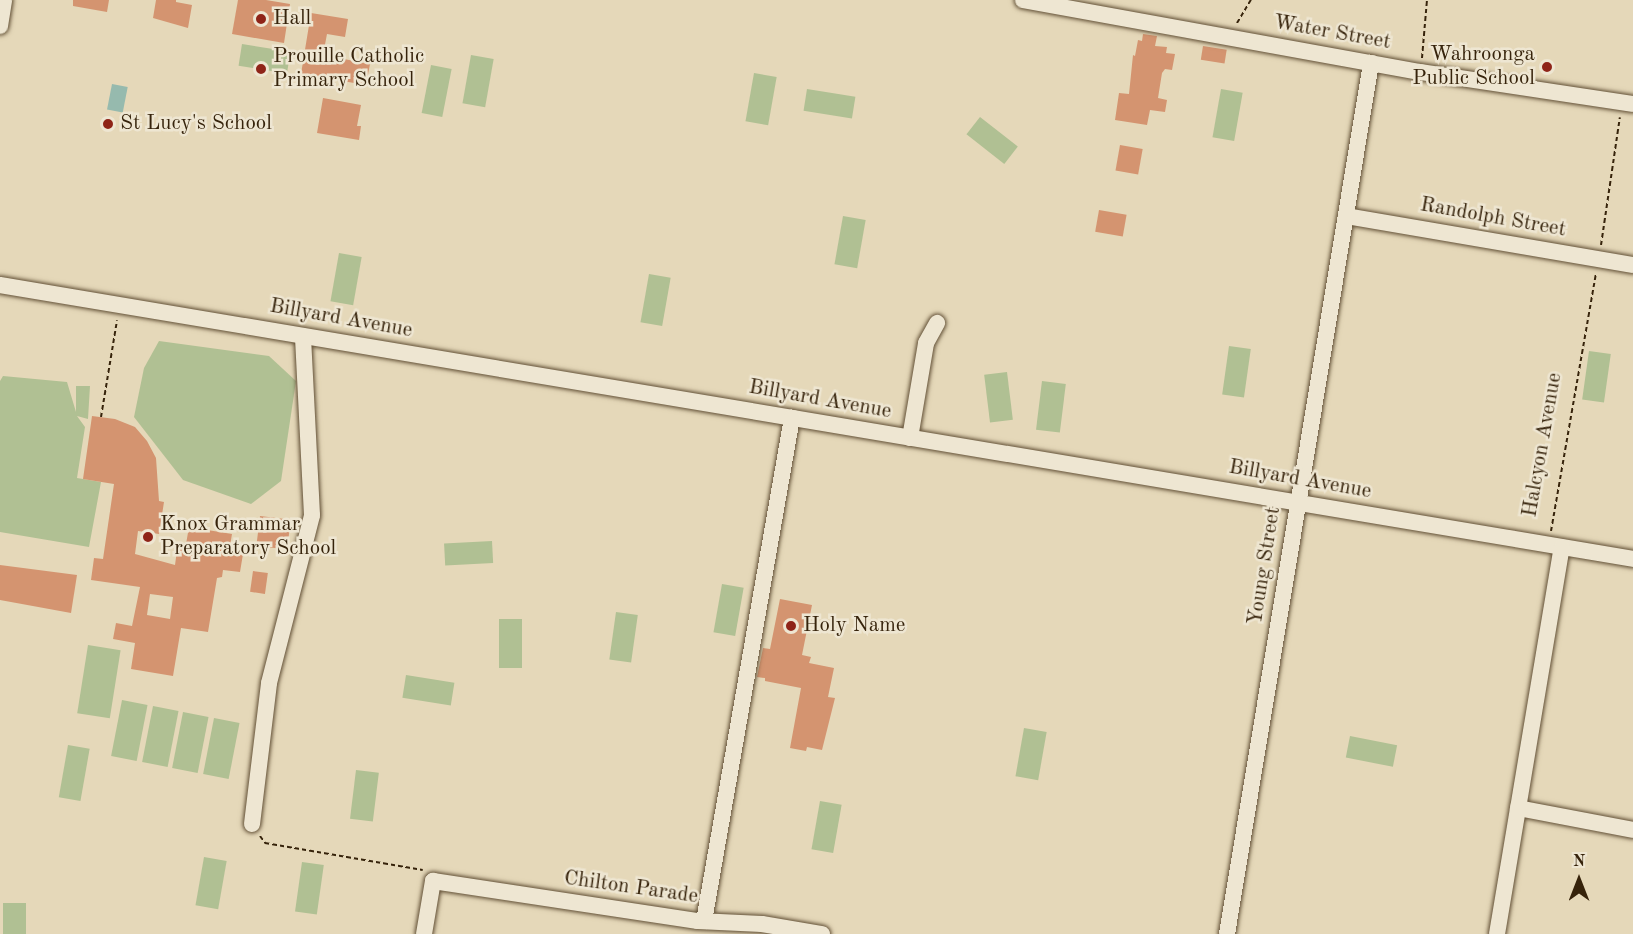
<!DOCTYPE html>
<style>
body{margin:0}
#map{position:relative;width:1633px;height:934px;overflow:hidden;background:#e5d8b9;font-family:"Old Standard TT",serif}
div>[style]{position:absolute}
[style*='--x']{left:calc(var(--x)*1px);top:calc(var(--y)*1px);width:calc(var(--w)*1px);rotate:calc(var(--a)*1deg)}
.green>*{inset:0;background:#b0c093;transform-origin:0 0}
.water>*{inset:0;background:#96baae;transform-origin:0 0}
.building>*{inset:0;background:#d49470;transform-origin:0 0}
.path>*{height:2px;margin-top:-1px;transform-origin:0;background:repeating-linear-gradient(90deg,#36230b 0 4.5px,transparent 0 7.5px)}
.roads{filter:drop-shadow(0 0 2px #625036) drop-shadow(0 0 2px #625036)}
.minor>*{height:16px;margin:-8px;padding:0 8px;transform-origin:8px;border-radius:8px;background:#eee6d2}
.dots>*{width:16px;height:16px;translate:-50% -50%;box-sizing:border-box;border:3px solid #eee6d2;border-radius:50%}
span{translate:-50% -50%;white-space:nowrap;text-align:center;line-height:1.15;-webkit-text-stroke:5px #eee6d2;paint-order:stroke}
.poi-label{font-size:21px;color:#36230b}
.left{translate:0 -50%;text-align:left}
.right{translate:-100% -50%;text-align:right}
.street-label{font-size:21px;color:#36230b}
.north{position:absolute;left:1549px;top:850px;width:60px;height:60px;-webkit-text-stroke:4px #eee6d2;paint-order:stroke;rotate:0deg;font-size:16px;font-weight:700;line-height:24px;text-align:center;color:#36230b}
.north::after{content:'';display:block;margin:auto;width:21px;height:27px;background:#36230b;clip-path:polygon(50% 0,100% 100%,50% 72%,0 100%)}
</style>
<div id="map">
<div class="green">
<div style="left:242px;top:44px;width:49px;height:22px;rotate:9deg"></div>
<div style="left:471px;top:55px;width:23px;height:49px;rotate:10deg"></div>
<div style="left:431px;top:65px;width:21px;height:49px;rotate:11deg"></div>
<div style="left:754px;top:73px;width:23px;height:49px;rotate:10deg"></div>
<div style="left:807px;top:89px;width:49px;height:22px;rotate:9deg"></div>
<div style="left:1221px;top:89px;width:22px;height:49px;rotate:10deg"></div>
<div style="left:980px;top:117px;width:48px;height:22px;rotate:38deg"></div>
<div style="left:843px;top:216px;width:23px;height:49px;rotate:10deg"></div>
<div style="left:339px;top:253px;width:23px;height:49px;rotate:10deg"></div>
<div style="left:649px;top:274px;width:22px;height:49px;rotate:10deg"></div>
<div style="clip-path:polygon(159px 341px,269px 356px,296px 381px,281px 481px,251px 504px,183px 480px,134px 417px,144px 368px)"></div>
<div style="left:1229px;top:346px;width:22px;height:49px;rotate:8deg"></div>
<div style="left:1589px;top:351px;width:22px;height:49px;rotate:8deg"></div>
<div style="left:1007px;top:372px;width:48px;height:23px;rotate:83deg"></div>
<div style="clip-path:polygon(3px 376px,67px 382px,76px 412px,76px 386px,90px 386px,88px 419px,77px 416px,85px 427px,77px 478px,101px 482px,89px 547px,0 532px,0 381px)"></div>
<div style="left:1042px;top:381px;width:24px;height:49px;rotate:7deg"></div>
<div style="left:492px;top:541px;width:22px;height:48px;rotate:87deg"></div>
<div style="left:722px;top:584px;width:22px;height:49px;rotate:10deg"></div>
<div style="left:616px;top:612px;width:22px;height:48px;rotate:8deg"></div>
<div style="left:499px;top:619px;width:23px;height:49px"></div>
<div style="left:88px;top:645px;width:33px;height:69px;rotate:9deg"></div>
<div style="left:406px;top:675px;width:49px;height:23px;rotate:9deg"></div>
<div style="left:122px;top:700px;width:26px;height:57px;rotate:11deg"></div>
<div style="left:153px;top:706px;width:26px;height:57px;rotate:11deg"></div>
<div style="left:183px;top:712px;width:26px;height:57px;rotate:11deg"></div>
<div style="left:214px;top:718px;width:26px;height:57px;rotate:11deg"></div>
<div style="left:1024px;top:728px;width:23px;height:49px;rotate:10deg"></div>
<div style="left:1350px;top:736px;width:48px;height:22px;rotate:11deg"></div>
<div style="left:68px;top:745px;width:22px;height:53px;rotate:10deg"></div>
<div style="left:356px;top:770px;width:23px;height:49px;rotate:7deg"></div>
<div style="left:820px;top:801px;width:22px;height:49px;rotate:10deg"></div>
<div style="left:204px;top:857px;width:23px;height:49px;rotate:10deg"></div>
<div style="left:302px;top:862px;width:22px;height:50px;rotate:8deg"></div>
<div style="left:3px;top:903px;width:23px;height:31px"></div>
</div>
<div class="water">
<div style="left:112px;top:84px;width:16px;height:26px;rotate:11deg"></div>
</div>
<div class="building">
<div style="clip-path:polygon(73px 0,109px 0,107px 12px,73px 6px)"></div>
<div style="clip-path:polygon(156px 0,176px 0,176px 2px,192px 5px,188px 28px,153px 18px)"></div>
<div style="clip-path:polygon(238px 0,266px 0,290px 4px,284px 43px,232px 34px)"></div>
<div style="clip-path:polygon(311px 13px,348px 19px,345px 37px,327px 34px,323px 55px,370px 64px,366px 85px,301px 74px)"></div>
<div style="clip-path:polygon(1143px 34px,1157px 36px,1155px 46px,1167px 47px,1166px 53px,1175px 54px,1172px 70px,1165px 69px,1162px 73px,1158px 98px,1167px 100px,1165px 112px,1150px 110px,1147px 125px,1115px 120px,1119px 93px,1129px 94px,1133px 55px,1135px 56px,1138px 40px,1142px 41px)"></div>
<div style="left:1203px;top:46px;width:24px;height:14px;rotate:9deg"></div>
<div style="clip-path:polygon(323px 98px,361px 105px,357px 126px,361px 126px,359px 140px,317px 133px)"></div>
<div style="left:1120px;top:145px;width:23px;height:26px;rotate:10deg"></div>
<div style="left:1099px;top:210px;width:28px;height:22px;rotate:10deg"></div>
<div style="clip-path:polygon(evenodd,92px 416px,115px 419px,135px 427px,147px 441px,156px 458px,159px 501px,164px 502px,159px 534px,138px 531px,135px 554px,175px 565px,178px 543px,186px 544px,189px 527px,232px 534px,230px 546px,244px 548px,240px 572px,223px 570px,222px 577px,217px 578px,208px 632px,181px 628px,173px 676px,131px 669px,135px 643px,113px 639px,116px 623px,132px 626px,140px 587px,91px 580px,94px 558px,103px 559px,114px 484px,83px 479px,92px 416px,150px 594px,173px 597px,170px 619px,147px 615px,150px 594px)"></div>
<div style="left:260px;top:516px;width:31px;height:30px;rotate:7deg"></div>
<div style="clip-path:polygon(0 565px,77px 575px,71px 613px,0 600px)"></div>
<div style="left:253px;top:571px;width:15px;height:21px;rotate:8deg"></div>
<div style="clip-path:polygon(780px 599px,812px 605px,802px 655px,811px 657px,809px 663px,834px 668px,828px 697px,835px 698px,822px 750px,807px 747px,806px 751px,790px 748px,801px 688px,765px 681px,765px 678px,757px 677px,763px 648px,770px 649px)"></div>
</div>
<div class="path">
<div style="--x:1237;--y:23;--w:27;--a:-59"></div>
<div style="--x:1422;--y:58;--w:58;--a:-85.1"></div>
<div style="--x:1601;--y:245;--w:129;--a:-81.6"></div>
<div style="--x:101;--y:417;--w:98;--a:-80.6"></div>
<div style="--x:1551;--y:531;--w:261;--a:-80.1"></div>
<div style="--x:260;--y:836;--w:9;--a:54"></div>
<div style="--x:265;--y:843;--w:160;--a:9.7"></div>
</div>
<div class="roads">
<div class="minor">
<div style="--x:1023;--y:0;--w:404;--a:10.3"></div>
<div style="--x:1421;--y:72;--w:214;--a:8.6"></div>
<div style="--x:0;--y:26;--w:26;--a:-81"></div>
<div style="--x:1346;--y:216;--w:291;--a:9.7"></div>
<div style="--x:0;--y:285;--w:1656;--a:9.52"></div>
<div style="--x:910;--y:438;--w:96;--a:-80.4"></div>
<div style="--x:926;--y:343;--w:23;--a:-61"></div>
<div style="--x:1518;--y:808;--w:117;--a:10.8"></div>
<div style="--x:252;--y:824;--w:142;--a:-83.1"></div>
<div style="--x:269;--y:683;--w:173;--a:-75.6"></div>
<div style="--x:312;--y:515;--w:179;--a:-92.9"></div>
<div style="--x:704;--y:921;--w:511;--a:-80.08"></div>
<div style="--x:424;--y:934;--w:54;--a:-80.4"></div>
<div style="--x:433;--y:881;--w:268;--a:8.6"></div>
<div style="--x:698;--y:921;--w:64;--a:2.7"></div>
<div style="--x:762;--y:924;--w:61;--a:9.5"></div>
<div style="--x:1227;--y:934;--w:883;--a:-80.61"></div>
<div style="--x:1497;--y:934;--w:392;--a:-80.5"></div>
</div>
</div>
<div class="dots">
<div style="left:261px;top:19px;background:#8f2418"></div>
<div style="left:1547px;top:67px;background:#8f2418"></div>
<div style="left:261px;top:69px;background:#8f2418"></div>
<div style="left:108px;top:124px;background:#8f2418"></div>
<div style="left:148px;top:537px;background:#8f2418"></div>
<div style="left:791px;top:626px;background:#8f2418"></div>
</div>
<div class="poi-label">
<span class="left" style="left:273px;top:19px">Hall</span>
<span class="right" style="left:1535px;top:67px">Wahroonga<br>Public School</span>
<span class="left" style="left:273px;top:69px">Prouille Catholic<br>Primary School</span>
<span class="left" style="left:120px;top:124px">St Lucy's School</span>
<span class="left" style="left:160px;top:537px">Knox Grammar<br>Preparatory School</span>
<span class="left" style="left:803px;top:626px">Holy Name</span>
</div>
<div class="street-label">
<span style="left:1332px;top:33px;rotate:10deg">Water Street</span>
<span style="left:1493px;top:218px;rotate:10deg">Randolph Street</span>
<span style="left:341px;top:319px;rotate:10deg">Billyard Avenue</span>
<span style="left:820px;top:400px;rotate:10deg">Billyard Avenue</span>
<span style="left:1543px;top:445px;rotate:-80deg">Halcyon Avenue</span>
<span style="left:1300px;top:480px;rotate:10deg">Billyard Avenue</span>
<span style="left:1265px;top:566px;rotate:-81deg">Young Street</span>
<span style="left:631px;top:888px;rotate:8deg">Chilton Parade</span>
</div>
<div class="north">N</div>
</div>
